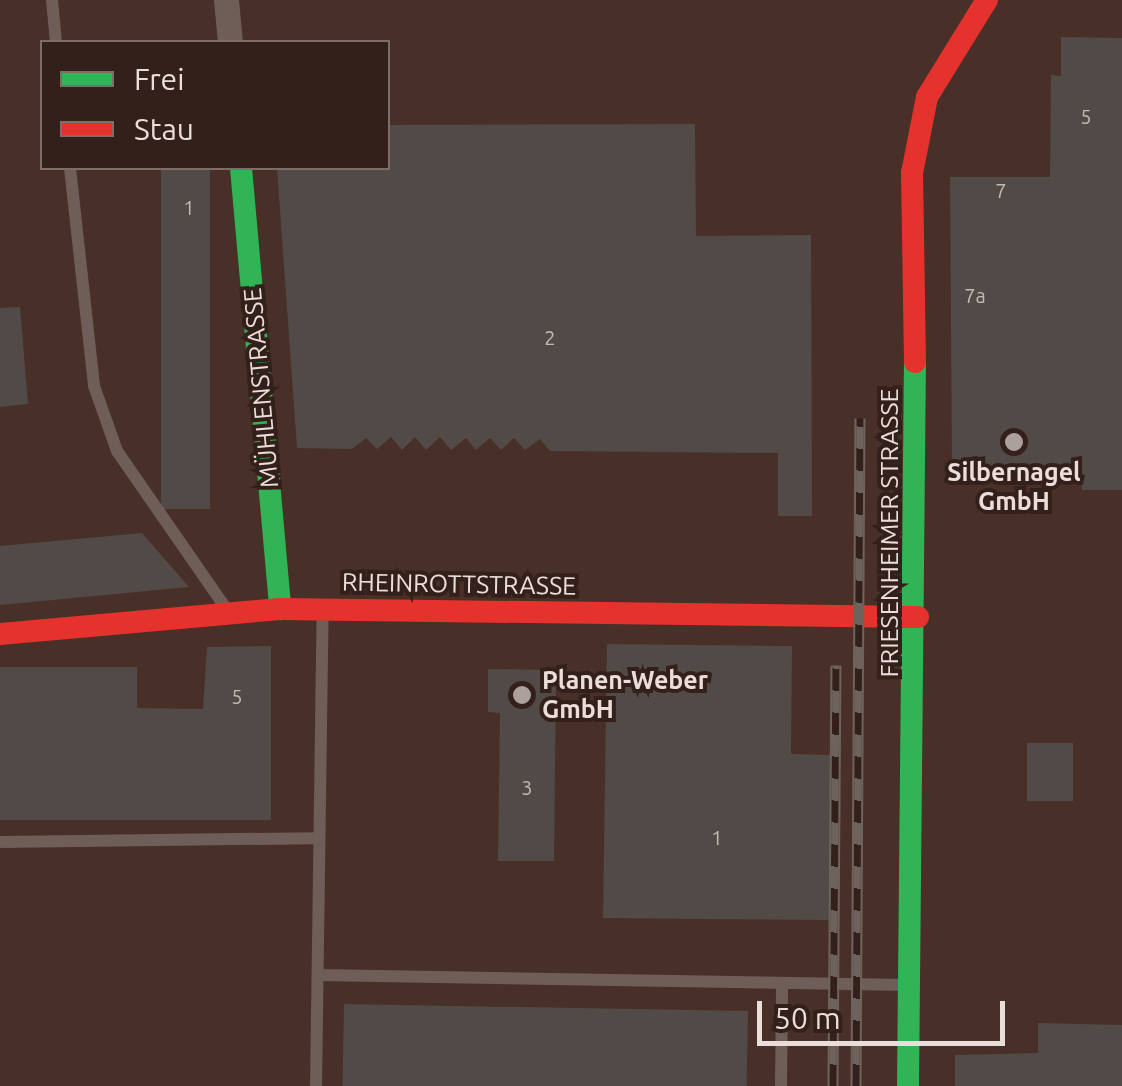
<!DOCTYPE html>
<meta charset="utf-8">
<style>
body{margin:0}
#map{position:relative;width:1122px;height:1086px;overflow:hidden;background:#372d2a;font-family:Ubuntu,sans-serif}
div>[style]{position:absolute}
[style*='--x']{left:calc(var(--x)*1px);top:calc(var(--y)*1px);width:calc(var(--w)*1px);rotate:calc(var(--a)*1deg)}
.built>*{inset:0;background:#483028}
.building>*{inset:0;background:#524a46;transform-origin:0 0}
.lane>*{height:12px;margin:-6px;padding:0 6px;transform-origin:6px;border-radius:6px;background:#6f5d57}
.street>*{height:25px;margin:-12.5px;padding:0 12.5px;transform-origin:12.5px;border-radius:12.5px;background:#6f5d57}
.fast>*{height:22px;margin:-11px;padding:0 11px;transform-origin:11px;border-radius:11px;background:#30b455}
.jam>*{height:22px;margin:-11px;padding:0 11px;transform-origin:11px;border-radius:11px;background:#e5322d}
.rail>*{height:11px;margin-top:-5.5px;transform-origin:0;background:repeating-linear-gradient(90deg,#33201a 0 22px,#6e625d 0 44px);box-sizing:border-box;border-block:2px solid #6e625d}
.dots>*{width:28px;height:28px;translate:-50% -50%;box-sizing:border-box;border:5px solid #33201a;border-radius:50%}
span{translate:-50% -50%;white-space:nowrap;text-align:center;line-height:1.15;-webkit-text-stroke:8px #33201a;paint-order:stroke}
.number-label{font-size:20px;color:#c5b9b5}
.number-label span{-webkit-text-stroke-width:0}
.street-label{font-size:25px;color:#ebdeda}
.poi-label{font-size:25px;color:#ebdeda;font-weight:700}
.left{translate:0 -50%;text-align:left}
.legend{position:absolute;left:40px;top:40px;width:350px;height:130px;box-sizing:border-box;background:#33201a;border:2px solid #7d6c67;margin:0;padding:12px 18px;list-style:none;font-size:30px;color:#ebdeda}
.legend li{display:flex;align-items:center;gap:20px;height:50px}
.legend b{width:50px;border:2px solid #7d6c67}
.scale{position:absolute;left:757px;top:1001px;width:248px;height:45px;box-sizing:border-box;border:5px solid #ebdeda;border-top:0;padding-left:12px;font-size:30px;line-height:35px;white-space:nowrap;color:#ebdeda;-webkit-text-stroke:8px #33201a;paint-order:stroke}
</style>
<div id="map">
<div class="built">
<div style="clip-path:polygon(evenodd,0 0,1122px 0,1122px 1086px,0 1086px,0 0,42px 42px,388px 42px,388px 168px,42px 168px,42px 42px)"></div>
</div>
<div class="building">
<div style="clip-path:polygon(1061px 37px,1122px 38px,1122px 490px,1082px 490px,1081px 472px,952px 469px,950px 177px,1050px 177px,1051px 75px,1061px 76px)"></div>
<div style="clip-path:polygon(695px 124px,696px 236px,811px 235px,812px 516px,778px 516px,778px 453px,550px 451px,540px 439px,525px 450px,514px 438px,501px 450px,490px 438px,476px 450px,466px 438px,451px 450px,440px 437px,426px 450px,415px 437px,402px 450px,391px 437px,377px 449px,366px 438px,352px 449px,297px 448px,277px 168px,388px 168px,388px 125px)"></div>
<div style="left:161px;top:168px;width:49px;height:341px"></div>
<div style="clip-path:polygon(20px 307px,28px 404px,0 407px,0 308px)"></div>
<div style="clip-path:polygon(142px 533px,189px 587px,0 605px,0 546px)"></div>
<div style="clip-path:polygon(607px 644px,792px 646px,791px 754px,831px 755px,829px 920px,603px 918px)"></div>
<div style="clip-path:polygon(271px 646px,271px 820px,0 820px,0 667px,137px 667px,137px 708px,203px 709px,207px 647px)"></div>
<div style="clip-path:polygon(488px 669px,556px 670px,554px 861px,498px 861px,500px 713px,488px 712px)"></div>
<div style="left:1073px;top:743px;width:58px;height:46px;rotate:90deg"></div>
<div style="left:344px;top:1004px;width:404px;height:82px;rotate:1deg"></div>
<div style="clip-path:polygon(1038px 1023px,1122px 1025px,1122px 1086px,955px 1086px,955px 1055px,1038px 1053px)"></div>
</div>
<div class="lane">
<div style="--x:52;--y:0;--w:42;--a:84.6"></div>
<div style="--x:70;--y:168;--w:219;--a:83.7"></div>
<div style="--x:94;--y:386;--w:69;--a:70.5"></div>
<div style="--x:117;--y:451;--w:190;--a:55.3"></div>
<div style="--x:0;--y:842;--w:317;--a:-0.7"></div>
<div style="--x:318;--y:975;--w:588;--a:0.97"></div>
<div style="--x:316;--y:1086;--w:474;--a:-89.2"></div>
<div style="--x:781;--y:1086;--w:98;--a:-89.4"></div>
</div>
<div class="street">
<div style="--x:226;--y:0;--w:42;--a:84.6"></div>
</div>
<div class="fast">
<div style="--x:241;--y:168;--w:443;--a:84.9"></div>
<div style="--x:908;--y:1086;--w:724;--a:-89.45"></div>
</div>
<div class="jam">
<div style="--x:915;--y:362;--w:189;--a:-90.9"></div>
<div style="--x:912;--y:173;--w:77;--a:-78.8"></div>
<div style="--x:927;--y:97;--w:114;--a:-58.3"></div>
<div style="--x:0;--y:634;--w:281;--a:-5.1"></div>
<div style="--x:280;--y:609;--w:638;--a:0.72"></div>
</div>
<div class="rail">
<div style="--x:833;--y:1086;--w:421;--a:-89.6"></div>
<div style="--x:856;--y:1086;--w:668;--a:-89.66"></div>
</div>
<div class="dots">
<div style="left:1014px;top:442px;background:#aca09c"></div>
<div style="left:522px;top:695px;background:#aca09c"></div>
</div>
<div class="number-label">
<span style="left:1086px;top:116px">5</span>
<span style="left:1001px;top:190px">7</span>
<span style="left:189px;top:207px">1</span>
<span style="left:975px;top:295px">7a</span>
<span style="left:550px;top:337px">2</span>
<span style="left:237px;top:696px">5</span>
<span style="left:527px;top:787px">3</span>
<span style="left:717px;top:837px">1</span>
</div>
<div class="street-label">
<span style="left:261px;top:388px;rotate:-95deg">MÜHLENSTRASSE</span>
<span style="left:889px;top:533px;rotate:-90deg">FRIESENHEIMER STRASSE</span>
<span style="left:459px;top:584px;rotate:1deg">RHEINROTTSTRASSE</span>
</div>
<div class="poi-label">
<span style="left:1014px;top:487px">Silbernagel<br>GmbH</span>
<span class="left" style="left:542px;top:695px">Planen-Weber<br>GmbH</span>
</div>
<ul class="legend">
<li><b style="height:12px;background:#30b455"></b>Frei</li>
<li><b style="height:12px;background:#e5322d"></b>Stau</li>
</ul>
<div class="scale">50 m</div>
</div>
